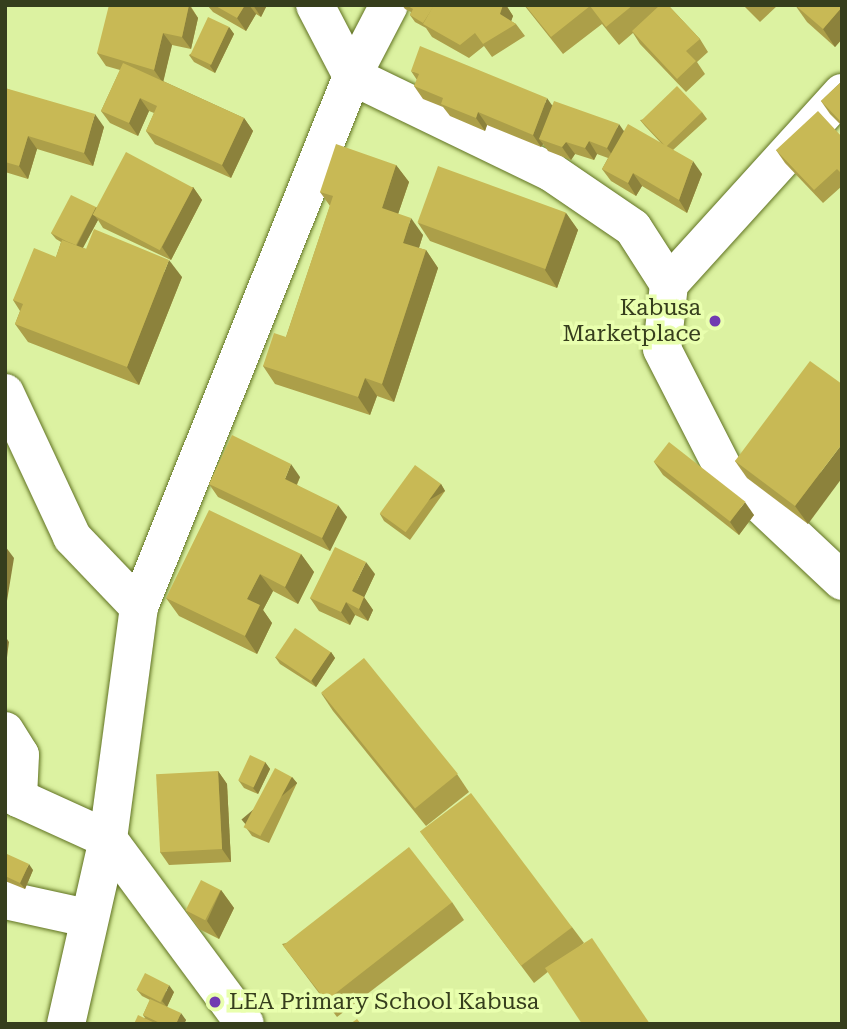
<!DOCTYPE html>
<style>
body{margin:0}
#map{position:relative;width:847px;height:1029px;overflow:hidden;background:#dcf2a1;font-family:"Roboto Serif",serif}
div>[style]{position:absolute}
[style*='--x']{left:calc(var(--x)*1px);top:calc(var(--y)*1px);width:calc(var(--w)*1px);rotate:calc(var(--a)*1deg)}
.roads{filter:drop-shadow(0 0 2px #607222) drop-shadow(0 0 2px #607222)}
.minor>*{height:38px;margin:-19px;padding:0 19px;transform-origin:19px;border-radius:19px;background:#fff}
.wall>*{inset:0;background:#ac9f49}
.shaded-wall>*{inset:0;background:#8c823c;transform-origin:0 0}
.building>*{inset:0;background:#c8b955;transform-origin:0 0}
.dots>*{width:19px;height:19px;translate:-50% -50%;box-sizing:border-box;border:4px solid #e9ffae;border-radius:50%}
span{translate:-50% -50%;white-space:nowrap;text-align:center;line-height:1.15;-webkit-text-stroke:7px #e9ffae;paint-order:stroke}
.poi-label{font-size:23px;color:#363e1d}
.right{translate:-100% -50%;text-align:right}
.left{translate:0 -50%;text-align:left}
.frame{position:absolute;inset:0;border:7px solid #363e1d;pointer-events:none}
</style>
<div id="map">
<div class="roads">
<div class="minor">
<div style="--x:315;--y:5;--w:80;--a:62.5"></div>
<div style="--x:352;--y:76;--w:221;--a:25.8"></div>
<div style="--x:551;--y:172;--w:99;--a:34.3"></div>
<div style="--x:633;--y:228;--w:67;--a:57.3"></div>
<div style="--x:842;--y:93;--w:258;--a:132.2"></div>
<div style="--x:669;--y:284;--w:65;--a:96.1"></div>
<div style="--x:662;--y:349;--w:136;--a:62.9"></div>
<div style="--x:724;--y:470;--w:162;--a:43.2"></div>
<div style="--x:5;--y:393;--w:159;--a:65"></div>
<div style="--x:72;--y:537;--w:97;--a:46.3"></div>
<div style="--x:5;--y:731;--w:28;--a:58"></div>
<div style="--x:20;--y:755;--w:43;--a:92.7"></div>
<div style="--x:18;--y:798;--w:99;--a:24.5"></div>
<div style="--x:108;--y:839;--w:230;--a:53.5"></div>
<div style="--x:5;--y:900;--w:84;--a:12.4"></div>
<div style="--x:66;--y:1024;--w:190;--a:-77.2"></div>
<div style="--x:108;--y:839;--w:234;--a:-82.4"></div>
<div style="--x:139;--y:607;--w:572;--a:-68.14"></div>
<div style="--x:352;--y:76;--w:80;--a:-62.5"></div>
</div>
</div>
<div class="wall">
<div style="clip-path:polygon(190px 5px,198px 18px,191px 49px,172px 45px,163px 81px,244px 118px,253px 131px,231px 178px,155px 144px,146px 131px,154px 113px,149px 111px,138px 136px,110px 123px,101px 111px,120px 70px,106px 66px,97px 53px)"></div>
<div style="clip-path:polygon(207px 5px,267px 5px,261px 17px,256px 14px,246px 31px,213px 12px)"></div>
<div style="clip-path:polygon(402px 5px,506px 5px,513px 16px,511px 21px,516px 24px,525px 36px,492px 57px,484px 46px,469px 58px,432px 37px,426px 28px,415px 22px,410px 15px,411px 12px,405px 9px)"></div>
<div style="clip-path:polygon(524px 5px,668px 5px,700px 39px,708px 52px,697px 62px,705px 74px,686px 92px,640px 44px,633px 33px,619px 45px,602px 24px,563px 54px)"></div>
<div style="clip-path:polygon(743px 5px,778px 5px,760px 22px)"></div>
<div style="clip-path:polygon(795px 5px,842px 5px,842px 39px,835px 47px,807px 22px)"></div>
<div style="clip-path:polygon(229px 27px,234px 34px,215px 73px,194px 62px,189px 55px)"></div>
<div style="clip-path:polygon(411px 71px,552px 105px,624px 131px,661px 143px,645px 126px,640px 120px,702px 112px,707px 119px,673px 150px,702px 174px,687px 213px,642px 186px,636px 196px,611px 181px,602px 169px,608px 158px,597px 154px,594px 160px,575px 154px,571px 160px,548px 151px,543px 144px,541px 147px,487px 125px,485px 131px,450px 116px,443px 107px,423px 99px,414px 86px,417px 80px)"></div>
<div style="clip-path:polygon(842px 81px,842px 126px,830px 114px,821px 101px)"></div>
<div style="clip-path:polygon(5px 88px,104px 127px,93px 166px,37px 149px,28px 179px,5px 172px)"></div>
<div style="clip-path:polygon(842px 137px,842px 186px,823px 203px,785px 163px,776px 150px)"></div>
<div style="clip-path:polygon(396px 165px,409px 182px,398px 214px,423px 235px,419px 248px,426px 250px,438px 268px,394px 402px,377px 396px,370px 415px,275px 384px,263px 366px,286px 337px,330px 206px,320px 192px)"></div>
<div style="clip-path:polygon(193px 187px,202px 200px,171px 260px,103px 228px,98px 220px,83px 248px,182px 277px,139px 385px,28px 342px,15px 324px,20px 311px,13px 300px,56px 257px,61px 242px,56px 239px,51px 233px,96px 207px,97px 208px)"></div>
<div style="clip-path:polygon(566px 213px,578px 230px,557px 288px,430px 241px,418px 223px)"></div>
<div style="clip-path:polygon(842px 384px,808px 524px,747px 478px,735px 461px)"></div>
<div style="clip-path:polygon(654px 462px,754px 515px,739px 535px,663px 475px)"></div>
<div style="clip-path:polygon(300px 477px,297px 485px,347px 517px,330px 551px,218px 497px,209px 484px)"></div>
<div style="clip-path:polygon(441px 484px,445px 491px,410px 540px,384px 521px,380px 514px)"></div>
<div style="clip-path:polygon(301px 554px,314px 572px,298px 604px,273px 591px,263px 610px,272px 623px,257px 654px,179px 616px,166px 598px)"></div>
<div style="clip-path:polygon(375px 574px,364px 597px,373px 610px,368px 621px,355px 615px,350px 625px,319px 611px,310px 598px)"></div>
<div style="clip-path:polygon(331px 652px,335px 658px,316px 687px,280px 664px,275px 657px)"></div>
<div style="clip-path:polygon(321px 693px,457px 774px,469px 792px,426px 826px,333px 711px)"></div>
<div style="clip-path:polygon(265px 762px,270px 769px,258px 794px,244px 788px,239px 781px)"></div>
<div style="clip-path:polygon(218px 771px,227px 784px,231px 862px,169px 865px,160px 852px)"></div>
<div style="clip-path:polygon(292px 777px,297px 783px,269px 843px,252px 836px,247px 829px)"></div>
<div style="clip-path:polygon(420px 831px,572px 927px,584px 943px,534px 983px)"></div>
<div style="clip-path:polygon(5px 857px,33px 870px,25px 889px,5px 881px)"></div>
<div style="clip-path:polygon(221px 890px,234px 908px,219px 939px,199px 929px,186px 911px)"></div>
<div style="clip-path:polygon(452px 902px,464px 920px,337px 1017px,282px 944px)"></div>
<div style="clip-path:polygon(137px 990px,174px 992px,167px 1007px,186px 1020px,184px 1024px,134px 1024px,145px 1018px,143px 1015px,150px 1000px,142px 996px)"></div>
</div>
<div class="shaded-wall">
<div style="clip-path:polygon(189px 5px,198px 18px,191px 49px,182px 37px)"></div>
<div style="clip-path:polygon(245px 5px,249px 5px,256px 14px,246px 31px,237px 18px)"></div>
<div style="clip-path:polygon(253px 5px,267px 5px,261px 17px)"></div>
<div style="clip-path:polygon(500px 5px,506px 5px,513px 16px,509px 27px,500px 14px)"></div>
<div style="clip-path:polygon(842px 7px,842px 39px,835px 47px,823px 29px)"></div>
<div style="clip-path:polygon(229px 27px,234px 34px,215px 73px,210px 66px)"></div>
<div style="clip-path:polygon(163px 33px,172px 45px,163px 83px,154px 70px)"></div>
<div style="clip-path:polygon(140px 98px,149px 111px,138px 136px,129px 123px)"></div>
<div style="clip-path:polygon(547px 98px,556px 111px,539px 139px,543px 144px,541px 147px,533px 135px)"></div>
<div style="clip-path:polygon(478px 112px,487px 125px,485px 131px,476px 118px)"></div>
<div style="clip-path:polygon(95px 114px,104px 127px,93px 166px,84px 153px)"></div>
<div style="clip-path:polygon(244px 118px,253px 131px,231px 178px,222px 165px)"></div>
<div style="clip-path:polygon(619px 124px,628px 137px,616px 160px,607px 148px)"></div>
<div style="clip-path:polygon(28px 136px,37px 149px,28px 179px,19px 166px)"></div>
<div style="clip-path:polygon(589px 141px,597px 154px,594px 160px,585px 148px)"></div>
<div style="clip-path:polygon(566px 142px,575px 154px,571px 160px,562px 147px)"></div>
<div style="clip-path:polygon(693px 161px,702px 174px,687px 213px,679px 200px)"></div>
<div style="clip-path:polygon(396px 165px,409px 182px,394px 226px,382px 208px)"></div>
<div style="clip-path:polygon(633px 173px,642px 186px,636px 196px,628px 183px)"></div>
<div style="clip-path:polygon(193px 187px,202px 200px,171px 260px,162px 247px)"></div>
<div style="clip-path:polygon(96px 207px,101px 213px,94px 215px,98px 220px,80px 253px,76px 247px)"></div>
<div style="clip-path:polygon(566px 213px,578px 230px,557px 288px,545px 270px)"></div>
<div style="clip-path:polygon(411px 218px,423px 235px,415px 260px,403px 243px)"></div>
<div style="clip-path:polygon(426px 250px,438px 268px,394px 402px,382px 384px)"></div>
<div style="clip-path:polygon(169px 260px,182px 277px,139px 385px,127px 367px)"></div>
<div style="clip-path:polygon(365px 378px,377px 396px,370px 415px,358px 397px)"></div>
<div style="clip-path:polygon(842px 444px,842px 478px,808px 524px,795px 506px)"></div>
<div style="clip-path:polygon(291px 464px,300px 477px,293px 492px,285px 479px)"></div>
<div style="left:441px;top:484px;width:8px;height:60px;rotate:60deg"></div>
<div style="clip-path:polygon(745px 502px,754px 515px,739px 535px,730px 522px)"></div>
<div style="clip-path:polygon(338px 505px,347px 517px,330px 551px,322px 538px)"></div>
<div style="clip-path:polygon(5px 546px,14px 558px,5px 613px)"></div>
<div style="clip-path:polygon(301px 554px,314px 572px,298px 604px,285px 587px)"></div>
<div style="clip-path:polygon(366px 562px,375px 574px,361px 604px,352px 591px)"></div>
<div style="clip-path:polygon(260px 574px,273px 591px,263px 610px,272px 623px,257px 654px,245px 636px,247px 599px)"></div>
<div style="clip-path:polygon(364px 597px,373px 610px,368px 621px,359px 609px)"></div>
<div style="clip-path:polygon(346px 602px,355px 615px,350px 625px,341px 612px)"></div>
<div style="clip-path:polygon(5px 636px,9px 642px,6px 665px,5px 664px)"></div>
<div style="clip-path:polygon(331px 652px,335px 658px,316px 687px,311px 680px)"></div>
<div style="clip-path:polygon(265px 762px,270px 769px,258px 794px,253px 788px)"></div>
<div style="clip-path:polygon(218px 771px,227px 784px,231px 862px,222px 849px)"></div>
<div style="left:292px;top:777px;width:8px;height:66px;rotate:50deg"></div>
<div style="clip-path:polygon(29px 864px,33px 870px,25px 889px,20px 883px)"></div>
<div style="clip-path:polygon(221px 890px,234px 908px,219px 939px,207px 921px)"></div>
<div style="clip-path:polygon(169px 985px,174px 992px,167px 1007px,162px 1001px)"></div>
<div style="clip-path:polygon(181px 1013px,186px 1020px,184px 1024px,176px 1024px)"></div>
</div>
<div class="building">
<div style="clip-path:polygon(109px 5px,189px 5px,182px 37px,163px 33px,154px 70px,97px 53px)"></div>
<div style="clip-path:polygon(214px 5px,245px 5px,237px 18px)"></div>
<div style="clip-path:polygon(406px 5px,433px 5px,434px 6px,423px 23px,410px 15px,413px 9px)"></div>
<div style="clip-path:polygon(434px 5px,503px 5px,500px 14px,516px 24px,483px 44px,475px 33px,460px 45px,423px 24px)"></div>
<div style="clip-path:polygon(525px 5px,633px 5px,606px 27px,590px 6px,551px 37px)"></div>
<div style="clip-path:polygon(660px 5px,668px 5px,700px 39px,686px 51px,696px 61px,677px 79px,632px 31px)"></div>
<div style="clip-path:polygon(795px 5px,842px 5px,842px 7px,823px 29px)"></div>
<div style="left:208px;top:17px;width:23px;height:42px;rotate:25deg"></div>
<div style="clip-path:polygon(420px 46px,547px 98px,533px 135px,478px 112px,476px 118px,441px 104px,443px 98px,414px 86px,419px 74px,411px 71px)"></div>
<div style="clip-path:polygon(123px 63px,244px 118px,222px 165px,146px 131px,157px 106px,140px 98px,129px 123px,101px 111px)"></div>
<div style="clip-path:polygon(842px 81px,842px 123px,821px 101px)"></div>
<div style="left:677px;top:86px;width:36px;height:50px;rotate:46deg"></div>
<div style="clip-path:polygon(5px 88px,95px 114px,84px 153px,28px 136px,19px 166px,5px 162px)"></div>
<div style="clip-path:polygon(554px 101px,619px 124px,607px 148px,589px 141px,585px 148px,566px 142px,562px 147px,539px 139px)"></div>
<div style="clip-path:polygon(818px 111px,842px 137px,842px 174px,837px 169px,814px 190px,776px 150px)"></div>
<div style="clip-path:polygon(628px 124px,693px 161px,679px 200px,633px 173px,628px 183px,602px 169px)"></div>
<div style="clip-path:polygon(336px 144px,396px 165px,382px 208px,411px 218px,403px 243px,426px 250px,382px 384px,365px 378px,358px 397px,263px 366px,274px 333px,286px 337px,333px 196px,320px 192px)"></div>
<div style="left:126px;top:152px;width:76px;height:71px;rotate:28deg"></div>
<div style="left:438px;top:166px;width:136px;height:60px;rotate:20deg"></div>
<div style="clip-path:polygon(71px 195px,96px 207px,76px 245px,66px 241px,51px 233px)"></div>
<div style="clip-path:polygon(94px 229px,169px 260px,127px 367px,15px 324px,23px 304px,13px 300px,34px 248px,56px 257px,62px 240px,86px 249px)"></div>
<div style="clip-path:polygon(810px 361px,842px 384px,842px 444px,795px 506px,735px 461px)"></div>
<div style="clip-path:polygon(232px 435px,291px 464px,285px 479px,338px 505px,322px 538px,209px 484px)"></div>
<div style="left:669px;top:442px;width:97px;height:25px;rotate:38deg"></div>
<div style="left:415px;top:465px;width:32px;height:60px;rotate:36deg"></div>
<div style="clip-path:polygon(209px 510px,301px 554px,285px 587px,260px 574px,247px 599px,260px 605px,245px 636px,166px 598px)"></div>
<div style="clip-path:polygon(335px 547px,366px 562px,352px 591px,364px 597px,359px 609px,346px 602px,341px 612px,310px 598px)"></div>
<div style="left:295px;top:628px;width:43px;height:35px;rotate:34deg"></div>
<div style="left:364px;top:658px;width:149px;height:55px;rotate:51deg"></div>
<div style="left:250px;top:755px;width:17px;height:28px;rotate:25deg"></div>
<div style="left:275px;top:768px;width:19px;height:67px;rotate:28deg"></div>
<div style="left:218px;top:771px;width:78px;height:62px;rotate:87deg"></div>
<div style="left:471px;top:793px;width:168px;height:64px;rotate:53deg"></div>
<div style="left:409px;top:847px;width:70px;height:160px;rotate:52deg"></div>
<div style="clip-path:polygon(7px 854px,29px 864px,20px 883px,5px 876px,5px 857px)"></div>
<div style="left:201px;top:880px;width:22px;height:34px;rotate:27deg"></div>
<div style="clip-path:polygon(592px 938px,650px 1024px,582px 1024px,545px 968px)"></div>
<div style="left:145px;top:973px;width:27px;height:19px;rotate:27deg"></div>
<div style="clip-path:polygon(150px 999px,181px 1013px,176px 1024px,162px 1024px,143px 1015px)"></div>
<div style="clip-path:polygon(138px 1015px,157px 1024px,134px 1024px)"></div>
<div style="clip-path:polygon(357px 1019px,361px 1024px,350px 1024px)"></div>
</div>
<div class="dots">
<div style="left:715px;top:321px;background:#713bb1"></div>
<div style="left:215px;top:1002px;background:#713bb1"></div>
</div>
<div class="poi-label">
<span class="right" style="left:701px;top:321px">Kabusa<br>Marketplace</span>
<span class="left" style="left:229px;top:1002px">LEA Primary School Kabusa</span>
</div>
<div class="frame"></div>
</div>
